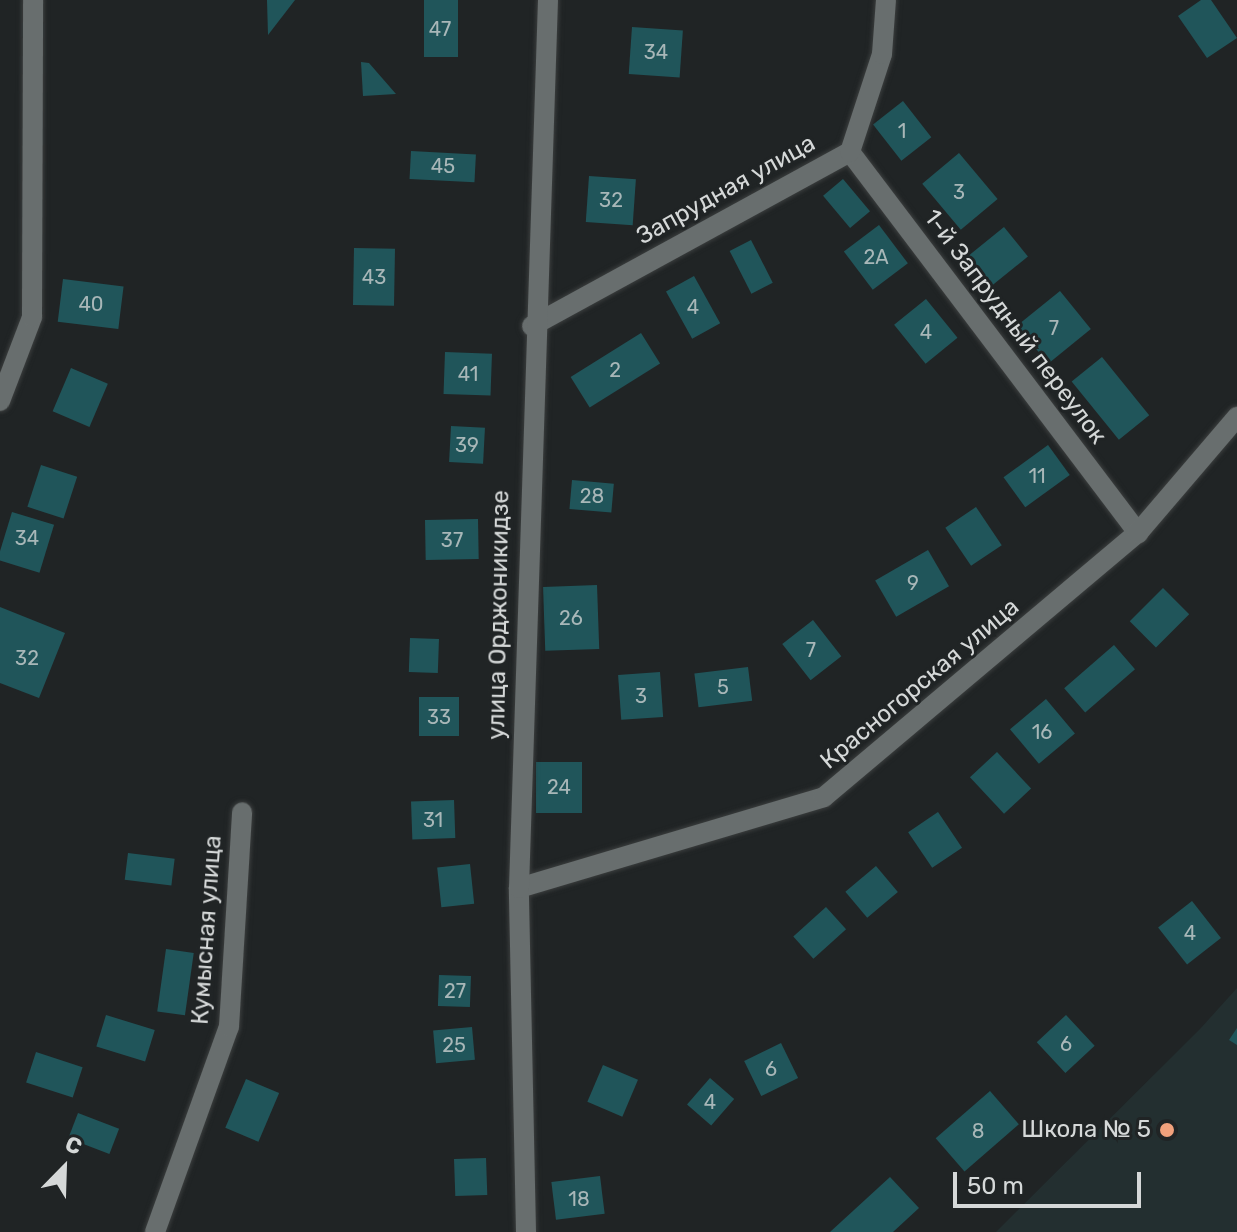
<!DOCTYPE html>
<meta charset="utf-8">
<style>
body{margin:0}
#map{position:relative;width:1237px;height:1232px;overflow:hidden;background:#202425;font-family:Rubik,sans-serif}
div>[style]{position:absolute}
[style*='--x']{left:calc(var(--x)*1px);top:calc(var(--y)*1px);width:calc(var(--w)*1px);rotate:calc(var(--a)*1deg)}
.built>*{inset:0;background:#232f30}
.building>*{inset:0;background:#20555a;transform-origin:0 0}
.roads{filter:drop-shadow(0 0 2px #3b3e3e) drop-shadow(0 0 2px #3b3e3e)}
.street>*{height:20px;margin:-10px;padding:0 10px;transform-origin:10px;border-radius:10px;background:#686e6e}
.dots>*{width:22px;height:22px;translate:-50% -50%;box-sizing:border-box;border:4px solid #202425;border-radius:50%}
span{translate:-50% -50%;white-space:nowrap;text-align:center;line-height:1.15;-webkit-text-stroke:6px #202425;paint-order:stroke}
.number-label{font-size:20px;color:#a8b7b8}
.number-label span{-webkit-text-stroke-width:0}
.street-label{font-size:24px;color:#d5d8d8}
.poi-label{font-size:24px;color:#d5d8d8}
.right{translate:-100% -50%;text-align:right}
.north{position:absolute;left:24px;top:1128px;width:80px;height:80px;-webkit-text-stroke:6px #202425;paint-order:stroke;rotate:23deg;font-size:22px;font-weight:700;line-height:32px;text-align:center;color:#d5d8d8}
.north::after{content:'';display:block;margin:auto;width:28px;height:36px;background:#d5d8d8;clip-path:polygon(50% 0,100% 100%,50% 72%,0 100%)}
.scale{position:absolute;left:953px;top:1172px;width:188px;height:36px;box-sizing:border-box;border:4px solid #d5d8d8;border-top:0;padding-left:10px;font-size:24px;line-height:28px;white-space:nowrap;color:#d5d8d8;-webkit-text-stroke:6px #202425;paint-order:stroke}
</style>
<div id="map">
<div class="built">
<div style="clip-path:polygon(1237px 988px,1237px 1232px,996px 1232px,1200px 1029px)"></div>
</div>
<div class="building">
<div style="clip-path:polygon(267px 0,295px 0,268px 35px)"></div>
<div style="left:424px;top:0;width:34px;height:57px"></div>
<div style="clip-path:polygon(1201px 0,1211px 0,1237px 38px,1207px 58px,1178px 16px)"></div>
<div style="left:632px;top:27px;width:51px;height:47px;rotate:4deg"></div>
<div style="clip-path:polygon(361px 62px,369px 63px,396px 94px,363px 96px)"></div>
<div style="left:903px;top:101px;width:46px;height:38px;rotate:52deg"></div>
<div style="left:411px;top:151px;width:65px;height:28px;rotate:3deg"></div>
<div style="left:959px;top:153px;width:60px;height:48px;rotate:50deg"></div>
<div style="left:589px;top:176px;width:47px;height:46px;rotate:4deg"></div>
<div style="left:843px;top:179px;width:42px;height:26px;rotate:50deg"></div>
<div style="left:879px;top:225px;width:48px;height:44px;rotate:53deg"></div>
<div style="left:1004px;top:227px;width:38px;height:49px;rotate:51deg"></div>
<div style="left:751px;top:240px;width:48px;height:24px;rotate:63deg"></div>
<div style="left:354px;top:248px;width:41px;height:57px;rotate:1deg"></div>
<div style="left:694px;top:276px;width:54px;height:32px;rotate:61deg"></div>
<div style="left:63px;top:279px;width:61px;height:43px;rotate:7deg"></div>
<div style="left:1060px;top:291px;width:49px;height:55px;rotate:51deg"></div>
<div style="left:926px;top:299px;width:50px;height:41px;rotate:51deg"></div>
<div style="left:641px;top:333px;width:36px;height:83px;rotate:58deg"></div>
<div style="left:445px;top:352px;width:47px;height:42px;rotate:2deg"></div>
<div style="left:1102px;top:357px;width:75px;height:39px;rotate:51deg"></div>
<div style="left:71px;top:368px;width:40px;height:47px;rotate:23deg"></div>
<div style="left:451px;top:426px;width:34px;height:36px;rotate:3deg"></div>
<div style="left:1048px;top:445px;width:37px;height:55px;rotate:54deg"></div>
<div style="left:41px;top:465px;width:38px;height:44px;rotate:18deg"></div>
<div style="left:572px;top:480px;width:42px;height:29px;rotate:5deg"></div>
<div style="left:976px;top:507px;width:46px;height:37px;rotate:56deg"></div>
<div style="left:12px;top:512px;width:44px;height:50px;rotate:17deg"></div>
<div style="left:478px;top:519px;width:40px;height:53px;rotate:89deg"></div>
<div style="left:928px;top:550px;width:42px;height:61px;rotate:60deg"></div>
<div style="left:597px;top:585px;width:64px;height:54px;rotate:88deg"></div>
<div style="left:1163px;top:588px;width:37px;height:47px;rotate:45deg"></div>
<div style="clip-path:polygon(0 607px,65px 633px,39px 698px,0 683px)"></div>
<div style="left:813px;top:620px;width:46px;height:39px;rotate:52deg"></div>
<div style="left:410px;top:638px;width:29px;height:34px;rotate:2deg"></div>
<div style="left:1114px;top:645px;width:32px;height:66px;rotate:49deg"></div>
<div style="left:748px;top:667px;width:34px;height:54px;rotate:83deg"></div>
<div style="left:660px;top:672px;width:45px;height:42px;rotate:86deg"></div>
<div style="left:459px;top:697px;width:39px;height:40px;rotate:90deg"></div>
<div style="left:1046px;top:699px;width:45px;height:47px;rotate:50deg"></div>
<div style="left:997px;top:752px;width:50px;height:37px;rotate:47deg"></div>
<div style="left:536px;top:762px;width:46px;height:51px"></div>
<div style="left:454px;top:800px;width:38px;height:43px;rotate:88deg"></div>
<div style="left:938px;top:812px;width:43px;height:36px;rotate:56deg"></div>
<div style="left:128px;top:853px;width:47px;height:27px;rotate:7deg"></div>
<div style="left:470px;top:864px;width:40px;height:33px;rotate:84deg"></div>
<div style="left:876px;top:866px;width:34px;height:40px;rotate:50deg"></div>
<div style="left:1192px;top:901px;width:47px;height:43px;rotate:52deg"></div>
<div style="left:826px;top:907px;width:30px;height:44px;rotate:48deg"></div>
<div style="left:166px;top:949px;width:28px;height:63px;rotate:8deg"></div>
<div style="left:439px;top:975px;width:32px;height:31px;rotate:2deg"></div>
<div style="left:106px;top:1015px;width:51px;height:33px;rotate:17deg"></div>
<div style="left:1066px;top:1015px;width:42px;height:40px;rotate:47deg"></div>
<div style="left:472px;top:1027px;width:33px;height:39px;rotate:85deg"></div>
<div style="clip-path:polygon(1237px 1028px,1237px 1045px,1229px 1040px)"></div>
<div style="left:781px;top:1043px;width:39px;height:41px;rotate:64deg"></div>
<div style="left:36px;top:1052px;width:49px;height:32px;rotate:18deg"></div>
<div style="left:603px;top:1065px;width:38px;height:40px;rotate:23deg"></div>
<div style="left:710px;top:1078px;width:32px;height:35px;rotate:41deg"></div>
<div style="left:246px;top:1079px;width:36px;height:53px;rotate:23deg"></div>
<div style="left:990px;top:1091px;width:44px;height:72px;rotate:49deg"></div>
<div style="left:78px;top:1113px;width:44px;height:27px;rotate:21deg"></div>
<div style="left:486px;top:1158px;width:37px;height:32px;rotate:88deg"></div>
<div style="left:600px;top:1176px;width:38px;height:49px;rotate:83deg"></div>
<div style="clip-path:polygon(890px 1177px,919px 1208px,893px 1232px,830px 1232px)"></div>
</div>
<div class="roads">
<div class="street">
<div style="--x:850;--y:152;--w:478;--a:52.9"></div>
<div style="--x:532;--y:326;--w:362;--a:-28.7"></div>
<div style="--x:850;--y:152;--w:103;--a:-71.9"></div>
<div style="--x:882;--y:54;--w:54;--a:-85.8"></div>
<div style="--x:0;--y:401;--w:90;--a:-69.1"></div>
<div style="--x:32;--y:317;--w:317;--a:-89.8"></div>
<div style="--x:519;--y:888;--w:318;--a:-16.6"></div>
<div style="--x:824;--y:797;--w:410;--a:-40.1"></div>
<div style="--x:1138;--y:533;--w:153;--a:-49.5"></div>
<div style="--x:155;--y:1232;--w:218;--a:-70.2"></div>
<div style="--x:229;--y:1027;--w:215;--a:-86.5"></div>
<div style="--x:526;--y:1232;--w:344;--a:-91.2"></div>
<div style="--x:519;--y:888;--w:888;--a:-88.13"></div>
</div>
</div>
<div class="dots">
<div style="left:1167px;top:1130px;background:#f1a17c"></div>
</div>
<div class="number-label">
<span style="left:440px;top:29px">47</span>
<span style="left:656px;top:52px">34</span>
<span style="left:902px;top:131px">1</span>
<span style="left:443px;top:166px">45</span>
<span style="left:959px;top:192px">3</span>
<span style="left:611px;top:200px">32</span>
<span style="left:876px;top:257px">2А</span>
<span style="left:374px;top:277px">43</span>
<span style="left:91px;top:304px">40</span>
<span style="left:693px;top:307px">4</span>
<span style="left:1054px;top:328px">7</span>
<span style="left:926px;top:332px">4</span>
<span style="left:615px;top:370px">2</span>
<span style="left:468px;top:374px">41</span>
<span style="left:467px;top:445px">39</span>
<span style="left:1037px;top:476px">11</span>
<span style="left:592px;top:496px">28</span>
<span style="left:27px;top:538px">34</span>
<span style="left:452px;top:540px">37</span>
<span style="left:913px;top:583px">9</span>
<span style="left:571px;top:618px">26</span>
<span style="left:811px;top:650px">7</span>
<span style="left:27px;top:658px">32</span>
<span style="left:723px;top:687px">5</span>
<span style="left:641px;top:696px">3</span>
<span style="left:439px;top:717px">33</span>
<span style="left:1042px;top:732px">16</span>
<span style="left:559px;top:787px">24</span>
<span style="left:433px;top:820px">31</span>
<span style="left:1190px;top:933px">4</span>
<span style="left:455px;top:991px">27</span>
<span style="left:1066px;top:1044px">6</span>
<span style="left:454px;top:1045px">25</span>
<span style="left:771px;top:1069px">6</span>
<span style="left:710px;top:1102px">4</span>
<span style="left:978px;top:1131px">8</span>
<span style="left:579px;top:1199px">18</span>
</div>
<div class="street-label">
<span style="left:726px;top:190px;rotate:-29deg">Запрудная улица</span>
<span style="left:1015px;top:327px;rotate:53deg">1-й Запрудный переулок</span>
<span style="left:499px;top:615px;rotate:-89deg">улица Орджоникидзе</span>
<span style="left:920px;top:684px;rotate:-40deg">Красногорская улица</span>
<span style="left:207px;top:930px;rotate:-86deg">Кумысная улица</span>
</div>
<div class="poi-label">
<span class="right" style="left:1151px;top:1130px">Школа № 5</span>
</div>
<div class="north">С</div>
<div class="scale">50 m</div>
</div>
